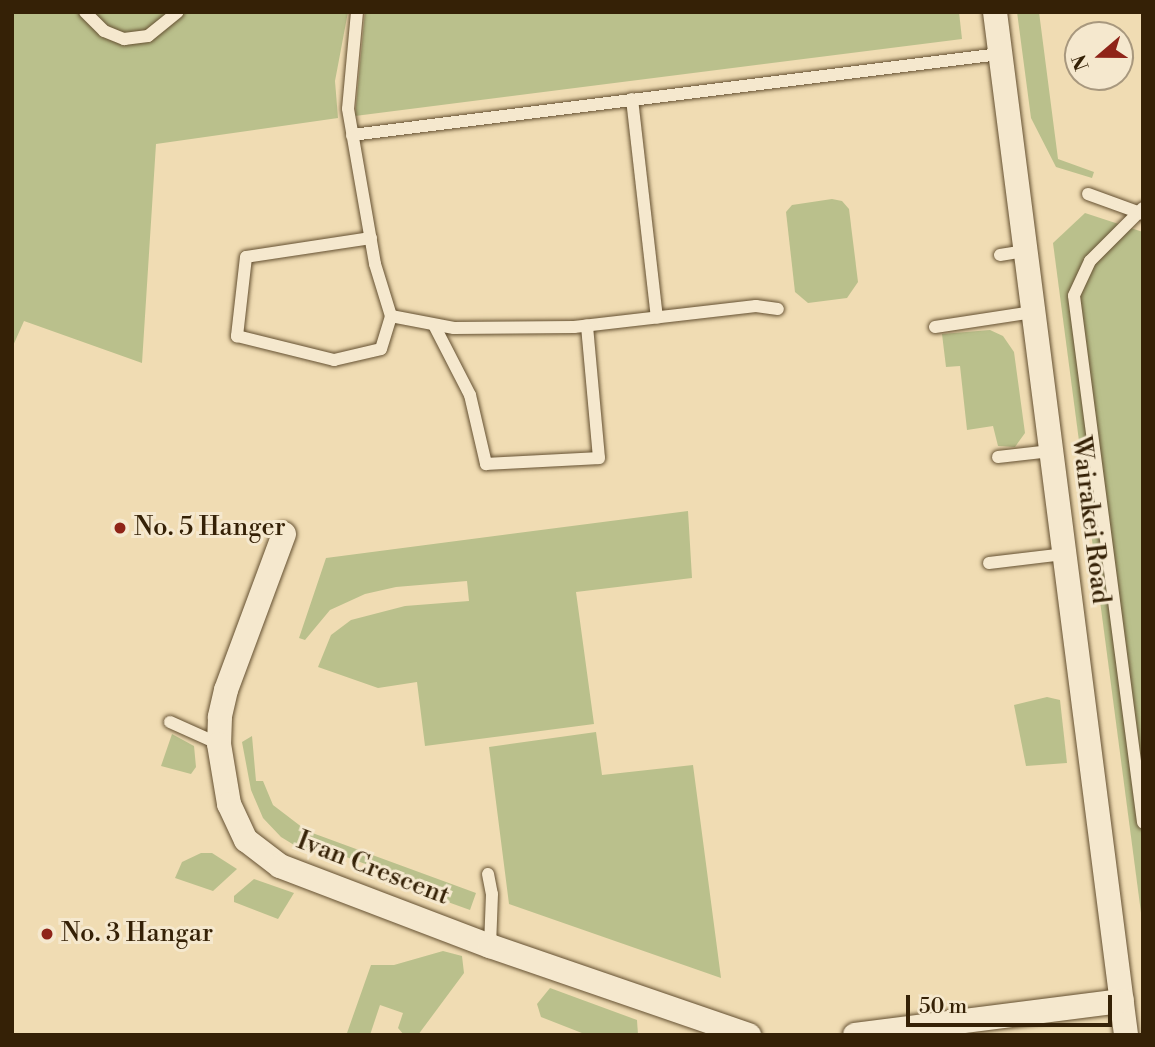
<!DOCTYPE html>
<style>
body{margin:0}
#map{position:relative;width:1155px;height:1047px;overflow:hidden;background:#f0dcb3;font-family:"Libre Bodoni",serif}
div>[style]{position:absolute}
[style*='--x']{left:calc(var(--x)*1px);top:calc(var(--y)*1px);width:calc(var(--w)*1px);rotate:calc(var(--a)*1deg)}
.green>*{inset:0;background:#bac08c}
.roads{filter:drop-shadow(0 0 2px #645031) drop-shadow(0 0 2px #645031)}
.service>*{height:12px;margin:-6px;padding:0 6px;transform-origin:6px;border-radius:6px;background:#f5e8ce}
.minor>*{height:24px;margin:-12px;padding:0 12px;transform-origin:12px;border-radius:12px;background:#f5e8ce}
.dots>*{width:19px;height:19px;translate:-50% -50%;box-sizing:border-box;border:4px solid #f5e8ce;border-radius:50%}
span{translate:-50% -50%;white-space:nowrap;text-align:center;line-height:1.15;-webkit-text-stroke:6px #f5e8ce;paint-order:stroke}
.street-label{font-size:26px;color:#352106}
.poi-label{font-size:26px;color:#352106}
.left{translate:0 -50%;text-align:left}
.frame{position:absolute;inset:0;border:14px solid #352106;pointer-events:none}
.north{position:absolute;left:1064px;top:21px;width:70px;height:70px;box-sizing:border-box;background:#f5e8ce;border:2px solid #a8987e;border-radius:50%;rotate:250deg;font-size:19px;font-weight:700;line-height:28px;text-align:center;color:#352106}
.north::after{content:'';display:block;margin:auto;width:24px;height:32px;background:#8f2418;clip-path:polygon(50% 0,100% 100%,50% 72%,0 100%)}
.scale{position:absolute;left:906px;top:995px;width:206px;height:32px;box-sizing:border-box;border:4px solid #352106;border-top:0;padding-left:9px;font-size:21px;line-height:24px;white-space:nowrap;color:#352106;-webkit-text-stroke:5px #f5e8ce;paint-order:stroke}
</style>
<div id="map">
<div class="green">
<div style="clip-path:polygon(12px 12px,348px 12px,335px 81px,338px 118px,156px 144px,142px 363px,24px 321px,12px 348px)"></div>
<div style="clip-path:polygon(365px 12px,959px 12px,962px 39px,355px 116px)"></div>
<div style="clip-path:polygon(1017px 12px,1039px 12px,1058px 159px,1094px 172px,1092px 178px,1056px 167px,1031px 118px)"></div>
<div style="clip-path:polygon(832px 199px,842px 201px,849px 209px,858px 282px,847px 298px,808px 303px,795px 292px,786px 212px,792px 205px)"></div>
<div style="clip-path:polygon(1085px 213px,1143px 232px,1143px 928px,1053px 243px)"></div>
<div style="clip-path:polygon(990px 330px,1003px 336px,1014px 352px,1025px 433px,1015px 447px,998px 446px,993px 426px,967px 430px,960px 366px,946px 367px,942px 334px)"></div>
<div style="clip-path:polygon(688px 511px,692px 578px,576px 592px,594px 724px,425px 746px,417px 682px,378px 688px,318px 667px,331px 635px,351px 620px,405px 606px,469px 601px,467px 581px,396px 587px,365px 594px,330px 610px,305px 640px,299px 638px,326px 558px)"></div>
<div style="clip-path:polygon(1047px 697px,1060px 700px,1067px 763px,1026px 766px,1014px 705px)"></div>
<div style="clip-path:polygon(596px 732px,602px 775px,693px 765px,721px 978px,509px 904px,489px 747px)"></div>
<div style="clip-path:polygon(172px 734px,194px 746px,196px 767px,191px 774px,161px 766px)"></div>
<div style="clip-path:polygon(252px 736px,256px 781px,263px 781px,273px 805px,307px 831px,476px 893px,470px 910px,434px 897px,426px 886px,338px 854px,328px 857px,299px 848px,281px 837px,263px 818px,251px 790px,242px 742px)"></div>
<div style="clip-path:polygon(201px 853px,212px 853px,237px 869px,213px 891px,175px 878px,182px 862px)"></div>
<div style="clip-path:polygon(254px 879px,294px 893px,278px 919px,234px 902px,234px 896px)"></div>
<div style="clip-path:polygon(443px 951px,462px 956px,464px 973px,418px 1035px,404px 1035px,398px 1028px,403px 1013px,380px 1005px,370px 1035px,347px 1033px,371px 965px,394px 965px)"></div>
<div style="clip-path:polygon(550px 988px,637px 1020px,638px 1035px,587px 1035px,541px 1017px,537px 1004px)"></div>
</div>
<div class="roads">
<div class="service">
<div style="--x:85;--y:12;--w:27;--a:45"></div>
<div style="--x:104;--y:31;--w:22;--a:22"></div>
<div style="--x:124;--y:39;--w:24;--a:-7"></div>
<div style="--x:148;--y:36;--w:38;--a:-39"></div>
<div style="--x:357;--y:12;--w:97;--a:95.3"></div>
<div style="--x:348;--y:109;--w:157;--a:80.1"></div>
<div style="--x:375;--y:264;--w:54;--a:72.9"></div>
<div style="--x:391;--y:316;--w:64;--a:10.8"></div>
<div style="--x:454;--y:328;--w:120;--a:-0.5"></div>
<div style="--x:574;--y:327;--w:183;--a:-6.6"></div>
<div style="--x:756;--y:306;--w:22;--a:8"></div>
<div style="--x:632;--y:99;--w:220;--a:83.5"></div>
<div style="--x:352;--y:135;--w:653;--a:-7.13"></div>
<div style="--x:1088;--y:194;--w:59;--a:20"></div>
<div style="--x:1143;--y:208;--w:75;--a:135"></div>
<div style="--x:1090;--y:261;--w:38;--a:115"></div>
<div style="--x:1074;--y:296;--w:531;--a:82.53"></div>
<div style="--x:371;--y:238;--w:126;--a:171.4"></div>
<div style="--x:246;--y:257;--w:80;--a:96.5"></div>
<div style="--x:237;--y:336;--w:100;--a:13.9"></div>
<div style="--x:334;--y:360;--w:48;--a:-13.2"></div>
<div style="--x:381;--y:349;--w:34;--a:-73"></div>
<div style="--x:1000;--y:255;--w:26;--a:-9"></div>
<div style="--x:434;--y:325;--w:79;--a:62.8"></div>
<div style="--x:470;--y:395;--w:71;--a:76.9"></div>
<div style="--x:486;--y:464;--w:113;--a:-3"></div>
<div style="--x:599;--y:458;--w:133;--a:-95.2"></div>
<div style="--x:935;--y:327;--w:99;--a:-8.7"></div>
<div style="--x:998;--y:457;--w:53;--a:-6.5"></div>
<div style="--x:989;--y:563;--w:77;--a:-6.8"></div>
<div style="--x:170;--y:722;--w:54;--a:24.2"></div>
<div style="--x:488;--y:874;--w:20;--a:79"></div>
<div style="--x:492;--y:894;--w:52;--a:92.2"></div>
</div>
<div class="minor">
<div style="--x:995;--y:12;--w:1031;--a:82.7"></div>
<div style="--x:284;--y:534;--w:166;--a:110.4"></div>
<div style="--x:226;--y:690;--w:28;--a:103"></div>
<div style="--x:220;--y:717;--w:27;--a:92"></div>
<div style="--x:219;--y:744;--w:61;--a:80.5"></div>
<div style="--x:229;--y:804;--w:40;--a:65"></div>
<div style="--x:246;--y:840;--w:43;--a:37.4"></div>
<div style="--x:280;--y:866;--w:225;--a:20.9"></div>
<div style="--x:490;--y:946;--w:274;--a:19"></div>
<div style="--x:855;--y:1035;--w:269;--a:-7.3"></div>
</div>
</div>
<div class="dots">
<div style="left:120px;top:528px;background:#8f2418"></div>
<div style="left:47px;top:934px;background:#8f2418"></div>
</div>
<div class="street-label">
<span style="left:1090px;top:520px;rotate:83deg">Wairakei Road</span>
<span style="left:373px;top:869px;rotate:21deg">Ivan Crescent</span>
</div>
<div class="poi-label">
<span class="left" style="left:134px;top:528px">No. 5 Hanger</span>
<span class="left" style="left:61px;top:934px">No. 3 Hangar</span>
</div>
<div class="frame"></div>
<div class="north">N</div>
<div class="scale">50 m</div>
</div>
